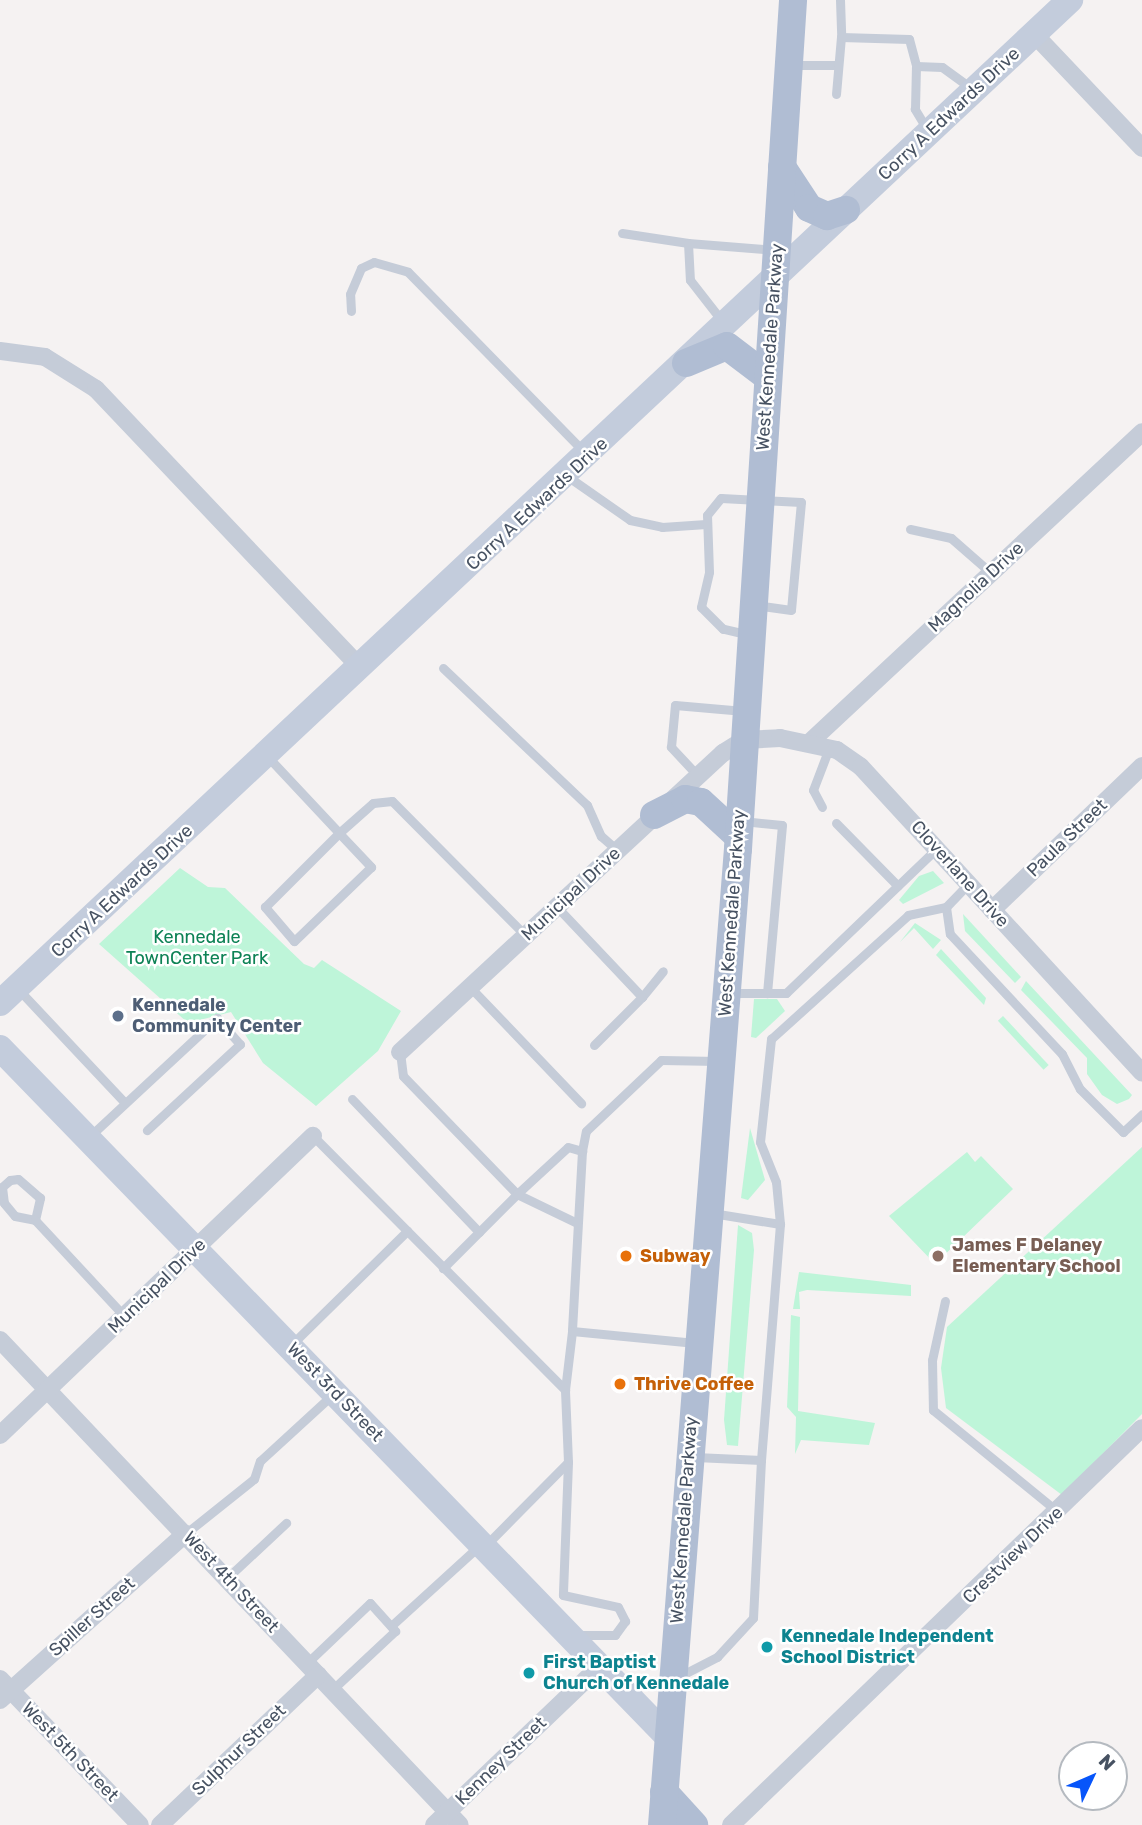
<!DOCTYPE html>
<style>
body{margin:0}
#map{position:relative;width:1142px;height:1825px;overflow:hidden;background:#f5f2f2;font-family:Rubik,sans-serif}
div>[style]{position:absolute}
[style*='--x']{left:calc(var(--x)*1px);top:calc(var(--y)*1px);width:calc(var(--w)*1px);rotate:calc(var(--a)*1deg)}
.green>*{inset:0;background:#bef5d9;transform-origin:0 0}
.lane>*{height:9px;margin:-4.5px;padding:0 4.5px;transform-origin:4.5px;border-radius:4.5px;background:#c5ccd8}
.street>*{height:18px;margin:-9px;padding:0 9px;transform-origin:9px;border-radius:9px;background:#c5ccd8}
.secondary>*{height:26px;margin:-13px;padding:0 13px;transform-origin:13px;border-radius:13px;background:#c3ccdc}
.primary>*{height:28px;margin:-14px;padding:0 14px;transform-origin:14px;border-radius:14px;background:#b0bdd3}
.dots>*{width:19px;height:19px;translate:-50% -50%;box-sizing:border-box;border:4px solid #fff;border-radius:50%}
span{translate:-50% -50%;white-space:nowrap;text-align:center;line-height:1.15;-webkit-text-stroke:5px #fff;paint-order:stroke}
.street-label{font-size:18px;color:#475262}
.park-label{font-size:18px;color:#0d8255}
.service-label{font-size:18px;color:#4e5e75;font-weight:700}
.left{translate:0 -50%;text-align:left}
.education-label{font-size:18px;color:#785e54;font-weight:700}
.food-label{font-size:18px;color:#c56008;font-weight:700}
.culture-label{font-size:18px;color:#0d838f;font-weight:700}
.north{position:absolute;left:1058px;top:1741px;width:70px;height:70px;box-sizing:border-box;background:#fff;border:2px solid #b5bac0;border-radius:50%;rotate:46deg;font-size:19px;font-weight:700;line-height:28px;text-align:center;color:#475262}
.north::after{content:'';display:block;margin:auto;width:24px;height:32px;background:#0755fa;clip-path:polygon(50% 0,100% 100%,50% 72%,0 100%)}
</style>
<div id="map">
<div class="green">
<div style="clip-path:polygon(180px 868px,208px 887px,225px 888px,304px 964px,314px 968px,322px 960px,401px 1011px,378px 1051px,316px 1106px,263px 1063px,231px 1012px,188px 1023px,99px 944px)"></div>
<div style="clip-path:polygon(933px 871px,944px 883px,903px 904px,899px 900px,919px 876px)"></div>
<div style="clip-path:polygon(963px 914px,1021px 977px,1015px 983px,965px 931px)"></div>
<div style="clip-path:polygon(915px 923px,941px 940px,933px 949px,914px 928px,900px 942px)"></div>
<div style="clip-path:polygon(941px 949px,986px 998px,984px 1005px,936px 955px)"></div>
<div style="clip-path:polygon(1026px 981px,1132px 1095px,1129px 1099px,1117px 1104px,1102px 1095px,1087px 1074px,1087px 1058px,1021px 990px)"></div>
<div style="clip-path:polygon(754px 999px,777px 999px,785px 1011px,756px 1038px,751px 1037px)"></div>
<div style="left:1003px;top:1016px;width:67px;height:7px;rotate:47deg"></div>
<div style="clip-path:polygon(750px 1128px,765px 1180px,748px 1200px,741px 1198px)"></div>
<div style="clip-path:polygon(1142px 1147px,1142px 1414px,1062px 1495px,946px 1408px,941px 1368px,947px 1327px)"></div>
<div style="clip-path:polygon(967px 1152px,975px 1162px,981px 1156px,1013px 1189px,935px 1264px,889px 1216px)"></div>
<div style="clip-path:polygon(738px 1225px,752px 1233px,754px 1250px,738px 1446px,727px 1445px,724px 1420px)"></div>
<div style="clip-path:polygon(799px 1272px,911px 1285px,911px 1296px,807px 1290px,799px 1292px,800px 1309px,793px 1309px)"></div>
<div style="clip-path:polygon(791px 1315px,800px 1317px,798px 1411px,875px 1423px,869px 1445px,801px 1440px,795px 1454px,796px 1417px,787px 1407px)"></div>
</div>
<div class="lane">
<div style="--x:840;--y:0;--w:37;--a:88"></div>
<div style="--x:791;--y:65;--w:47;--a:0"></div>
<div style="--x:836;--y:94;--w:57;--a:-85"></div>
<div style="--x:841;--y:37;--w:68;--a:1.7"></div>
<div style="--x:909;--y:39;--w:28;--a:75"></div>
<div style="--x:928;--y:131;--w:26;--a:-121"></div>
<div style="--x:915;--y:109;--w:43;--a:-88.7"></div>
<div style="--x:916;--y:66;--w:26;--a:2"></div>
<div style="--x:942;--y:67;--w:37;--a:36"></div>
<div style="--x:622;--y:233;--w:67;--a:8.6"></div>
<div style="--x:688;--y:243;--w:37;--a:87"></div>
<div style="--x:690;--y:280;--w:52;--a:52"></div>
<div style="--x:688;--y:243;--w:87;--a:4.6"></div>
<div style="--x:351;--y:311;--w:17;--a:-93"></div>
<div style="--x:350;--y:294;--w:28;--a:-67"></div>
<div style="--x:361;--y:268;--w:14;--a:-25"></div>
<div style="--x:374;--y:262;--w:35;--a:16"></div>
<div style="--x:408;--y:272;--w:252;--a:45.6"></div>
<div style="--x:567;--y:476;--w:77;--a:34.9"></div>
<div style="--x:630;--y:520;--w:33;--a:12"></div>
<div style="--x:662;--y:527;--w:44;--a:-3.9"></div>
<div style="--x:910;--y:529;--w:42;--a:12.4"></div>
<div style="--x:951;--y:538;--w:53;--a:41.2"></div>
<div style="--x:750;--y:635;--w:28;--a:-167"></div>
<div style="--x:723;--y:629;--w:31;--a:-135"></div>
<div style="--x:701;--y:607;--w:36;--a:-77"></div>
<div style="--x:709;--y:572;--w:57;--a:-92"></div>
<div style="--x:707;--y:515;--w:22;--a:-51"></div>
<div style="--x:721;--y:498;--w:80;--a:2.9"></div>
<div style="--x:801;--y:502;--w:108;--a:95.3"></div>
<div style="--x:791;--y:610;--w:34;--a:-172"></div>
<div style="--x:443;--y:668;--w:199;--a:43.6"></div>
<div style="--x:587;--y:805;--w:34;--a:66"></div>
<div style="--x:601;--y:836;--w:21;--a:41"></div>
<div style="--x:268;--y:757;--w:104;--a:46.9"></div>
<div style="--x:339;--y:833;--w:45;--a:-41.4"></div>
<div style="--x:373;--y:803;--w:19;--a:-6"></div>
<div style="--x:392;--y:801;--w:190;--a:45.2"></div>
<div style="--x:698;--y:776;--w:40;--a:-133"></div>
<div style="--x:671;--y:747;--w:42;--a:-84.6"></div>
<div style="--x:675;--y:705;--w:69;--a:5"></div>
<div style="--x:822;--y:807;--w:19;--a:-118"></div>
<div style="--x:813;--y:790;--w:45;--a:-69.1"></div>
<div style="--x:743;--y:821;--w:39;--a:6"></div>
<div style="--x:782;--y:825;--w:169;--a:95.1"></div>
<div style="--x:836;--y:823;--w:88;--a:45.5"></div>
<div style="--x:339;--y:833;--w:47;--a:46.7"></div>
<div style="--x:371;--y:867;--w:107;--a:136.1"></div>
<div style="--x:294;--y:941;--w:45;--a:-130.5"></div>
<div style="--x:265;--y:907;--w:105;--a:-45"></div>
<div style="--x:557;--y:907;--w:124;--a:46.6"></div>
<div style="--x:642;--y:997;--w:33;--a:-51"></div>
<div style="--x:946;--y:907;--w:27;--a:82"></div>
<div style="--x:950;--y:934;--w:164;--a:47"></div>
<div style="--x:1062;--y:1054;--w:39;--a:63"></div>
<div style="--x:1080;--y:1089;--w:61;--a:45"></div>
<div style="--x:1123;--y:1132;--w:26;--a:-43"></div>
<div style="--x:470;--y:987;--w:161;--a:46.3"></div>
<div style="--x:19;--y:990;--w:155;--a:46.8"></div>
<div style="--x:731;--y:993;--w:55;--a:0"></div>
<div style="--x:786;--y:993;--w:209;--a:-43.8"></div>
<div style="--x:594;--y:1045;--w:68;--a:-45"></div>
<div style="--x:400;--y:1052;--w:24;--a:83"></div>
<div style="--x:403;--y:1076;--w:164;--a:46"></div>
<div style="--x:517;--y:1194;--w:105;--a:135"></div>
<div style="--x:352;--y:1099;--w:184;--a:46.3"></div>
<div style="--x:313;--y:1136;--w:358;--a:45.2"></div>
<div style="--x:565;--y:1390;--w:59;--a:-83.2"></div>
<div style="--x:89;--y:1137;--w:175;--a:-42.9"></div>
<div style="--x:217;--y:1018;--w:35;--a:49"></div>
<div style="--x:240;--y:1044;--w:127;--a:137.2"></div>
<div style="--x:582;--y:1151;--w:180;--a:93.2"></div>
<div style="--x:572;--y:1331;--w:124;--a:5.6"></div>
<div style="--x:712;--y:1213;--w:69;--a:9.2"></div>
<div style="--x:780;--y:1224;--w:237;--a:94.6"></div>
<div style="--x:35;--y:1220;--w:23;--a:-77"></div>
<div style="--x:40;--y:1198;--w:29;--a:-139"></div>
<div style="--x:18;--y:1179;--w:8;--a:173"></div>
<div style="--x:10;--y:1180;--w:11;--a:139"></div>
<div style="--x:2;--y:1187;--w:16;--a:83"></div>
<div style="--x:4;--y:1203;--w:17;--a:50"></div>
<div style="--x:15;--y:1216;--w:20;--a:11"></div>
<div style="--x:35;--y:1220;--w:132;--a:47.1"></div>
<div style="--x:577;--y:1223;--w:67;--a:-154.2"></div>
<div style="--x:517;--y:1194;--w:69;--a:-42.7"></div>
<div style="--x:568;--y:1147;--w:15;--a:16"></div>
<div style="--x:582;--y:1151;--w:20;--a:-79"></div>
<div style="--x:586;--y:1131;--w:103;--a:-43.4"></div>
<div style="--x:661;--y:1060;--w:57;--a:1"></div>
<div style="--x:780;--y:1224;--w:42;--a:-95.4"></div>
<div style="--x:776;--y:1182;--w:43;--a:-111.8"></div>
<div style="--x:760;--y:1142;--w:104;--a:-83.9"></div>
<div style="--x:771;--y:1039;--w:185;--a:-42.1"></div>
<div style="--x:908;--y:915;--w:39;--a:-12"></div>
<div style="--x:946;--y:907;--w:32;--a:-46"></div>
<div style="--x:945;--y:1301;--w:60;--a:102.4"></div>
<div style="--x:932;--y:1360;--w:50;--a:88.9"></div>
<div style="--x:933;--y:1410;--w:160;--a:39.2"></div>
<div style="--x:291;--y:1345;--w:163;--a:-44.5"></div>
<div style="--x:568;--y:1462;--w:133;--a:92.2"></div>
<div style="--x:563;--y:1595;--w:56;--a:12.3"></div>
<div style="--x:618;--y:1607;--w:16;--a:63"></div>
<div style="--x:625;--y:1621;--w:17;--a:126"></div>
<div style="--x:615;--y:1635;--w:37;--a:180"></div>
<div style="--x:185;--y:1534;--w:88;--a:-38.6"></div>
<div style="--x:254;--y:1479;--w:19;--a:-72"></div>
<div style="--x:260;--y:1461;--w:99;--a:-42.5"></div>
<div style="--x:485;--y:1546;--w:118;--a:-45.3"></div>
<div style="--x:568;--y:1462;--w:72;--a:-92.4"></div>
<div style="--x:227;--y:1578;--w:81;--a:-43"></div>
<div style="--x:391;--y:1626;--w:119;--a:-42.3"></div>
<div style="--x:307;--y:1663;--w:87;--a:-43.6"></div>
<div style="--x:370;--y:1603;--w:38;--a:48"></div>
<div style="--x:395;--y:1631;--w:86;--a:136.9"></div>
<div style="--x:680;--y:1676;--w:42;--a:-27.2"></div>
<div style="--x:717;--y:1657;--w:53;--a:-47.3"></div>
<div style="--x:753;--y:1618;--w:158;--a:-87.1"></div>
<div style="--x:761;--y:1460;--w:66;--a:-177.4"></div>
</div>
<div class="street">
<div style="--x:1034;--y:34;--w:157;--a:46.5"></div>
<div style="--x:0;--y:351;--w:45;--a:7.6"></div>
<div style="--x:45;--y:357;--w:60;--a:32.1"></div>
<div style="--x:96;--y:389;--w:385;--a:46.5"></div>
<div style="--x:810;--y:742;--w:454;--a:-43"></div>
<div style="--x:992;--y:910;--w:208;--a:-43.8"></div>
<div style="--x:400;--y:1052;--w:440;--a:-42.8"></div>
<div style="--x:723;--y:753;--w:25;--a:-32"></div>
<div style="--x:744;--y:740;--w:36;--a:-3"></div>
<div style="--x:780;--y:738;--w:58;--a:11.9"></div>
<div style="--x:837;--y:750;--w:29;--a:35"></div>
<div style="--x:861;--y:767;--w:415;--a:47.4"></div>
<div style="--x:0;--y:1340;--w:668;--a:46.52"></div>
<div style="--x:0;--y:1435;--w:433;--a:-43.7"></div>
<div style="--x:0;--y:1679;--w:202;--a:46.2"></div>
<div style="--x:0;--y:1700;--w:249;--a:-41.9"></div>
<div style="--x:160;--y:1825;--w:218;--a:-43.5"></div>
<div style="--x:434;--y:1825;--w:227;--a:-43.8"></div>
<div style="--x:731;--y:1825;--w:571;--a:-44.01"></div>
</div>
<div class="secondary">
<div style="--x:0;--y:1003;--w:1467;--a:-43.15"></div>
<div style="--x:0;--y:1048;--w:961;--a:45.89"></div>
</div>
<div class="primary">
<div style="--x:782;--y:167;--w:49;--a:56.6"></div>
<div style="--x:809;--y:208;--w:20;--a:24"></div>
<div style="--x:827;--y:216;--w:20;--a:-18"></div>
<div style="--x:686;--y:363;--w:44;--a:-22.5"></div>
<div style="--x:727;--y:346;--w:51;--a:37.1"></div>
<div style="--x:654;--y:815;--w:35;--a:-27"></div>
<div style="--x:685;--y:799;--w:16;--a:11"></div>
<div style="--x:701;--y:802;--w:50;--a:42.6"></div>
<div style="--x:664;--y:1792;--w:45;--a:47.7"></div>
<div style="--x:662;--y:1825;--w:979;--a:-85.55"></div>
<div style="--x:738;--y:849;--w:851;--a:-86.29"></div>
</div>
<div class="dots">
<div style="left:118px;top:1016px;background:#5c6f8a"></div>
<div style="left:626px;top:1256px;background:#e8710a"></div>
<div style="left:938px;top:1256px;background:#8d6e63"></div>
<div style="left:620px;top:1384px;background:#e8710a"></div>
<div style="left:767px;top:1647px;background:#0f9aa8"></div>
<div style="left:529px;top:1673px;background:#0f9aa8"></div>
</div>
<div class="street-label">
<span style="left:949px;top:114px;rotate:-43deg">Corry A Edwards Drive</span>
<span style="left:770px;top:347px;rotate:-86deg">West Kennedale Parkway</span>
<span style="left:537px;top:504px;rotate:-43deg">Corry A Edwards Drive</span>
<span style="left:976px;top:587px;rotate:-43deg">Magnolia Drive</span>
<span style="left:1067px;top:838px;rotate:-44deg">Paula Street</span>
<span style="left:960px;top:874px;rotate:48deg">Cloverlane Drive</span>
<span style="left:122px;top:891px;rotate:-43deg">Corry A Edwards Drive</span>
<span style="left:571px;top:894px;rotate:-43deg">Municipal Drive</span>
<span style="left:732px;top:913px;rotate:-86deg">West Kennedale Parkway</span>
<span style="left:157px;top:1286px;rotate:-44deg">Municipal Drive</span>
<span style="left:335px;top:1392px;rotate:46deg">West 3rd Street</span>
<span style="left:684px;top:1520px;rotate:-86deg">West Kennedale Parkway</span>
<span style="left:1013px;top:1555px;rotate:-44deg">Crestview Drive</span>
<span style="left:231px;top:1582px;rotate:47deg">West 4th Street</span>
<span style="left:92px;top:1617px;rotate:-42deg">Spiller Street</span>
<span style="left:239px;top:1750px;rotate:-44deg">Sulphur Street</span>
<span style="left:70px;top:1752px;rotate:46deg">West 5th Street</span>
<span style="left:501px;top:1761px;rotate:-44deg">Kenney Street</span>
</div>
<div class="park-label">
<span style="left:197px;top:948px">Kennedale<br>TownCenter Park</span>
</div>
<div class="service-label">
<span class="left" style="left:132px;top:1016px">Kennedale<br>Community Center</span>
</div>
<div class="education-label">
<span class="left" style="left:952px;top:1256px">James F Delaney<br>Elementary School</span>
</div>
<div class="food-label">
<span class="left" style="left:640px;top:1256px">Subway</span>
<span class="left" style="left:634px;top:1384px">Thrive Coffee</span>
</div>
<div class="culture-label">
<span class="left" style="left:781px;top:1647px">Kennedale Independent<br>School District</span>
<span class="left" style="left:543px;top:1673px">First Baptist<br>Church of Kennedale</span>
</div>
<div class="north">N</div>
</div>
